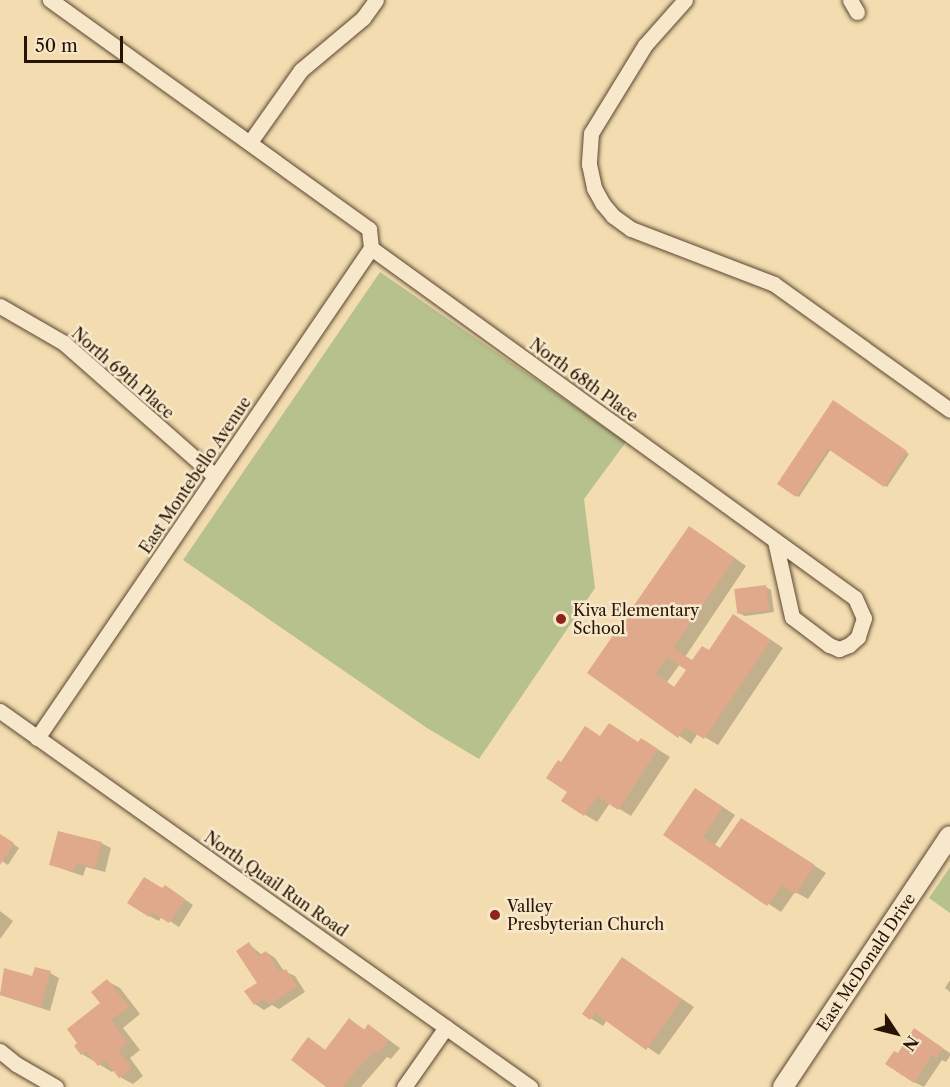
<!DOCTYPE html>
<style>
body{margin:0}
#map{position:relative;width:950px;height:1087px;overflow:hidden;background:#f3dcaf;font-family:"Libre Caslon Text",serif}
div>[style]{position:absolute}
[style*='--x']{left:calc(var(--x)*1px);top:calc(var(--y)*1px);width:calc(var(--w)*1px);rotate:calc(var(--a)*1deg)}
.green>*{inset:0;background:#b7c18e}
.shadow>*{inset:0;background:#0003}
.building>*{inset:0;background:#e1a98c;transform-origin:0 0}
.roads{filter:drop-shadow(0 0 2px #5a4630) drop-shadow(0 0 2px #5a4630)}
.minor>*{height:15px;margin:-7.5px;padding:0 7.5px;transform-origin:7.5px;border-radius:7.5px;background:#f7e8cb}
.tertiary>*{height:20px;margin:-10px;padding:0 10px;transform-origin:10px;border-radius:10px;background:#f7e8cb}
.dots>*{width:16px;height:16px;translate:-50% -50%;box-sizing:border-box;border:3px solid #f7e8cb;border-radius:50%}
span{translate:-50% -50%;white-space:nowrap;text-align:center;line-height:1.15;-webkit-text-stroke:5px #f7e8cb;paint-order:stroke}
.street-label{font-size:16px;color:#271405}
.poi-label{font-size:16px;color:#271405}
.left{translate:0 -50%;text-align:left}
.north{position:absolute;left:866px;top:1003px;width:60px;height:60px;-webkit-text-stroke:4px #f7e8cb;paint-order:stroke;rotate:125deg;font-size:16px;font-weight:700;line-height:24px;text-align:center;color:#271405}
.north::after{content:'';display:block;margin:auto;width:21px;height:27px;background:#271405;clip-path:polygon(50% 0,100% 100%,50% 72%,0 100%)}
.scale{position:absolute;left:24px;top:36px;width:99px;height:27px;box-sizing:border-box;border:3px solid #271405;border-top:0;padding-left:8px;font-size:18px;line-height:21px;white-space:nowrap;color:#271405;-webkit-text-stroke:4px #f7e8cb;paint-order:stroke}
</style>
<div id="map">
<div class="green">
<div style="clip-path:polygon(380px 272px,626px 442px,584px 499px,595px 588px,479px 759px,427px 728px,183px 560px)"></div>
<div style="clip-path:polygon(950px 867px,950px 913px,929px 898px)"></div>
</div>
<div class="shadow">
<div style="clip-path:polygon(834px 402px,909px 454px,887px 487px,831px 449px,799px 497px,779px 484px)"></div>
<div style="clip-path:polygon(evenodd,702px 535px,746px 566px,685px 657px,693px 662px,746px 623px,783px 648px,718px 745px,698px 733px,691px 744px,589px 672px,702px 535px,680px 664px,688px 669px,675px 688px,667px 682px,680px 664px)"></div>
<div style="clip-path:polygon(766px 587px,771px 590px,774px 612px,745px 616px,739px 613px)"></div>
<div style="clip-path:polygon(601px 738px,654px 747px,670px 757px,631px 816px,610px 803px,597px 822px,563px 801px,569px 791px,562px 764px)"></div>
<div style="clip-path:polygon(708px 797px,735px 815px,715px 845px,721px 849px,753px 827px,826px 873px,808px 899px,795px 892px,781px 912px,665px 835px)"></div>
<div style="clip-path:polygon(0 835px,19px 848px,8px 865px,0 860px)"></div>
<div style="clip-path:polygon(101px 843px,111px 848px,105px 872px,86px 867px,83px 876px,51px 865px)"></div>
<div style="clip-path:polygon(163px 890px,174px 892px,193px 905px,179px 927px,162px 916px,159px 921px,149px 916px)"></div>
<div style="clip-path:polygon(0 911px,13px 921px,0 939px)"></div>
<div style="clip-path:polygon(249px 944px,262px 955px,266px 952px,275px 958px,284px 971px,295px 976px,305px 992px,279px 1009px,272px 1005px,264px 1010px,255px 1004px,246px 991px,259px 983px)"></div>
<div style="clip-path:polygon(623px 959px,694px 1007px,659px 1055px,607px 1020px,603px 1026px,584px 1014px)"></div>
<div style="clip-path:polygon(5px 970px,33px 978px,50px 973px,59px 978px,50px 1011px,0 995px)"></div>
<div style="clip-path:polygon(950px 980px,950px 992px,945px 988px)"></div>
<div style="clip-path:polygon(107px 981px,120px 988px,140px 1014px,123px 1028px,140px 1050px,130px 1058px,143px 1076px,133px 1084px,120px 1077px,115px 1070px,112px 1072px,82px 1054px,76px 1046px,102px 1003px)"></div>
<div style="clip-path:polygon(350px 1020px,365px 1030px,369px 1026px,400px 1048px,391px 1059px,387px 1057px,361px 1087px,328px 1087px,309px 1039px,327px 1051px)"></div>
<div style="clip-path:polygon(924px 1036px,950px 1053px,950px 1056px,946px 1062px,942px 1060px,924px 1087px,914px 1082px,899px 1055px)"></div>
</div>
<div class="building">
<div style="clip-path:polygon(833px 400px,907px 451px,884px 487px,828px 449px,796px 497px,777px 484px)"></div>
<div style="clip-path:polygon(evenodd,689px 526px,735px 558px,673px 648px,692px 660px,702px 646px,709px 650px,733px 614px,771px 640px,704px 739px,685px 727px,678px 738px,587px 673px,689px 526px,667px 657px,686px 670px,674px 687px,656px 674px,667px 657px)"></div>
<div style="left:766px;top:585px;width:25px;height:32px;rotate:83deg"></div>
<div style="clip-path:polygon(609px 723px,638px 742px,641px 738px,658px 749px,618px 810px,597px 796px,584px 816px,561px 801px,567px 792px,546px 778px,558px 760px,561px 762px,585px 726px,600px 736px)"></div>
<div style="clip-path:polygon(695px 788px,723px 807px,703px 837px,720px 848px,741px 818px,815px 865px,795px 894px,782px 885px,767px 906px,663px 835px)"></div>
<div style="clip-path:polygon(58px 831px,102px 842px,95px 868px,76px 863px,74px 871px,49px 865px)"></div>
<div style="clip-path:polygon(0 834px,14px 843px,0 865px)"></div>
<div style="clip-path:polygon(144px 877px,162px 888px,165px 885px,185px 899px,169px 923px,152px 912px,149px 917px,127px 903px)"></div>
<div style="clip-path:polygon(249px 942px,258px 956px,266px 951px,280px 972px,286px 969px,297px 986px,269px 1005px,265px 998px,254px 1005px,244px 991px,257px 983px,236px 951px)"></div>
<div style="clip-path:polygon(622px 957px,682px 999px,646px 1050px,595px 1013px,590px 1020px,582px 1014px)"></div>
<div style="clip-path:polygon(35px 967px,51px 971px,41px 1007px,0 995px,4px 968px,32px 976px)"></div>
<div style="clip-path:polygon(107px 979px,129px 1007px,111px 1020px,128px 1043px,118px 1051px,132px 1068px,119px 1078px,105px 1060px,98px 1066px,86px 1051px,81px 1055px,74px 1046px,77px 1043px,67px 1029px,100px 1003px,91px 992px)"></div>
<div style="clip-path:polygon(349px 1018px,364px 1030px,368px 1024px,389px 1040px,378px 1054px,374px 1050px,363px 1064px,362px 1063px,343px 1087px,326px 1087px,291px 1060px,308px 1037px,325px 1050px)"></div>
<div style="clip-path:polygon(914px 1028px,943px 1048px,936px 1058px,932px 1055px,914px 1083px,885px 1064px,894px 1051px,898px 1053px)"></div>
</div>
<div class="roads">
<div class="minor">
<div style="--x:685;--y:0;--w:60;--a:131.6"></div>
<div style="--x:645;--y:45;--w:103;--a:121.5"></div>
<div style="--x:591;--y:133;--w:31;--a:94"></div>
<div style="--x:589;--y:164;--w:25;--a:78"></div>
<div style="--x:594;--y:188;--w:18;--a:61"></div>
<div style="--x:603;--y:204;--w:16;--a:50"></div>
<div style="--x:613;--y:216;--w:22;--a:36"></div>
<div style="--x:631;--y:229;--w:153;--a:21"></div>
<div style="--x:774;--y:284;--w:216;--a:35.6"></div>
<div style="--x:850;--y:0;--w:14;--a:60"></div>
<div style="--x:250;--y:142;--w:88;--a:-54.7"></div>
<div style="--x:301;--y:70;--w:81;--a:-40"></div>
<div style="--x:363;--y:18;--w:22;--a:-54"></div>
<div style="--x:371;--y:248;--w:597;--a:35.87"></div>
<div style="--x:855;--y:598;--w:22;--a:66"></div>
<div style="--x:864;--y:618;--w:20;--a:108"></div>
<div style="--x:858;--y:637;--w:12;--a:138"></div>
<div style="--x:849;--y:645;--w:11;--a:158"></div>
<div style="--x:839;--y:649;--w:11;--a:-158"></div>
<div style="--x:829;--y:645;--w:46;--a:-142.9"></div>
<div style="--x:792;--y:617;--w:78;--a:-102.6"></div>
<div style="--x:0;--y:306;--w:74;--a:30"></div>
<div style="--x:64;--y:343;--w:201;--a:41.4"></div>
<div style="--x:0;--y:711;--w:650;--a:35.35"></div>
<div style="--x:37;--y:738;--w:593;--a:-55.72"></div>
<div style="--x:371;--y:248;--w:19;--a:-96"></div>
<div style="--x:369;--y:229;--w:393;--a:-144.3"></div>
<div style="--x:0;--y:1051;--w:21;--a:39"></div>
<div style="--x:16;--y:1064;--w:46;--a:29.9"></div>
<div style="--x:404;--y:1087;--w:73;--a:-55"></div>
</div>
<div class="tertiary">
<div style="--x:783;--y:1087;--w:301;--a:-56.4"></div>
</div>
</div>
<div class="dots">
<div style="left:561px;top:619px;background:#8f2418"></div>
<div style="left:495px;top:915px;background:#8f2418"></div>
</div>
<div class="street-label">
<span style="left:123px;top:373px;rotate:41deg">North 69th Place</span>
<span style="left:584px;top:380px;rotate:36deg">North 68th Place</span>
<span style="left:195px;top:475px;rotate:-56deg">East Montebello Avenue</span>
<span style="left:276px;top:884px;rotate:35deg">North Quail Run Road</span>
<span style="left:866px;top:962px;rotate:-56deg">East McDonald Drive</span>
</div>
<div class="poi-label">
<span class="left" style="left:573px;top:619px">Kiva Elementary<br>School</span>
<span class="left" style="left:507px;top:915px">Valley<br>Presbyterian Church</span>
</div>
<div class="north">N</div>
<div class="scale">50 m</div>
</div>
